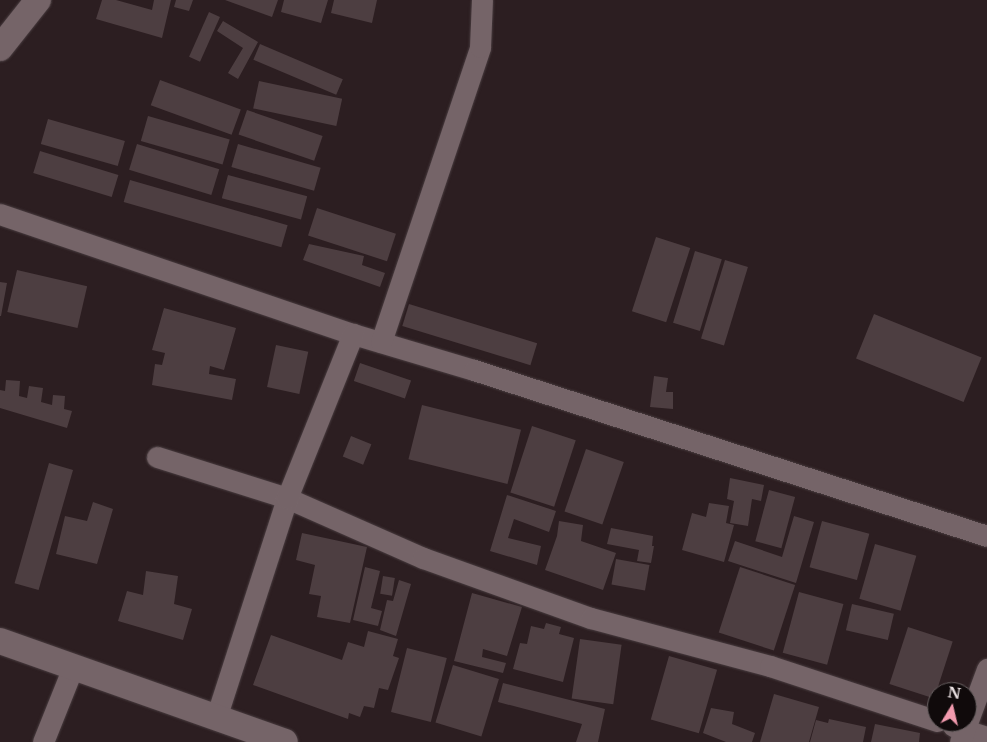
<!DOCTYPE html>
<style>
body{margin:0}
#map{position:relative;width:987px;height:742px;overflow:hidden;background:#2c1e21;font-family:"Libre Baskerville",serif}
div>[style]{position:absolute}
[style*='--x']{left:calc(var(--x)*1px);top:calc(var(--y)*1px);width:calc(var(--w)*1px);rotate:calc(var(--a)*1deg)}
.building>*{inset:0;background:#4d3e41;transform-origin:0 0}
.roads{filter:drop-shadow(0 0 1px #483c3f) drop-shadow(0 0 1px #483c3f)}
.minor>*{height:21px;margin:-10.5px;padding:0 10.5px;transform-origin:10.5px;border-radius:10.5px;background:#756468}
.tertiary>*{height:26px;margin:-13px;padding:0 13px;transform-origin:13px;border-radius:13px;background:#756468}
span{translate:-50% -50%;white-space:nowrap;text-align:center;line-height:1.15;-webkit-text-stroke:4.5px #100a0b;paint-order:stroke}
.north{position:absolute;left:927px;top:682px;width:50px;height:50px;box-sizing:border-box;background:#100a0b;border:1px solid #686061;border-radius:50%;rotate:9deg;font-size:14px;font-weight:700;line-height:20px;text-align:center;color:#ebe2e3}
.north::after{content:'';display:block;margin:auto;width:18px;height:22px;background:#f29aae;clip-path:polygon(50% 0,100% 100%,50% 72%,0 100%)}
</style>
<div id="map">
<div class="building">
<div style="clip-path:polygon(102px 0,116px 0,152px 10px,154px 0,171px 0,162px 38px,96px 19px)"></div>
<div style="clip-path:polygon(176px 0,193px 0,189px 11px,174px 7px)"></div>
<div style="clip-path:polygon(225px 0,278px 0,272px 17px)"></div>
<div style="clip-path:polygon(284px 0,328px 0,321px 23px,281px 12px)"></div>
<div style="clip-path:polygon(334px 0,377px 0,372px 23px,331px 13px)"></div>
<div style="left:209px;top:12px;width:12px;height:49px;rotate:24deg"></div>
<div style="clip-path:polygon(223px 21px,258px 42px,238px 79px,228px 73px,243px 48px,217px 31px)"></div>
<div style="left:260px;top:44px;width:90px;height:17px;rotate:23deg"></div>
<div style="left:160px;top:80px;width:86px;height:27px;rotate:20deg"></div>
<div style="left:259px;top:81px;width:85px;height:28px;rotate:12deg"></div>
<div style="left:247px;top:110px;width:80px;height:26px;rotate:19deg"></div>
<div style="left:148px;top:116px;width:85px;height:26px;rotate:16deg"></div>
<div style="left:48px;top:119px;width:80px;height:26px;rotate:16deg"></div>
<div style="left:137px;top:144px;width:86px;height:27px;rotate:17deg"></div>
<div style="left:238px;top:144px;width:86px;height:24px;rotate:16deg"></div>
<div style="left:40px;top:151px;width:82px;height:23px;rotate:17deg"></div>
<div style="left:228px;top:175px;width:82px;height:24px;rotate:15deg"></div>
<div style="left:130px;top:180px;width:164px;height:23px;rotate:16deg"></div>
<div style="left:317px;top:208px;width:83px;height:29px;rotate:18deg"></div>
<div style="left:656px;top:237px;width:36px;height:78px;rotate:18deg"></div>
<div style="clip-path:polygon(309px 244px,364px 256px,362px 265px,385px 273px,380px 287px,303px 260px)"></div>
<div style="left:695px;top:251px;width:28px;height:75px;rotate:17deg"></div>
<div style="left:725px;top:260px;width:24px;height:82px;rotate:17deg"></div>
<div style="left:17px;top:270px;width:72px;height:43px;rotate:13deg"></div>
<div style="clip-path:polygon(0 282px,7px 283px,1px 316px,0 316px)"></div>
<div style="left:409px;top:304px;width:134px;height:23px;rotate:17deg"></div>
<div style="clip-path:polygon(164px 308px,236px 328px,224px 370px,210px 366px,209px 374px,236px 379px,232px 400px,152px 385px,155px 364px,162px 365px,165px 353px,152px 350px)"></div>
<div style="left:874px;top:314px;width:116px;height:48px;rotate:22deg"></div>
<div style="left:276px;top:345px;width:33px;height:43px;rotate:12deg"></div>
<div style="left:360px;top:363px;width:54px;height:19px;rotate:19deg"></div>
<div style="clip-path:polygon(654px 376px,668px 378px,666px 392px,673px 392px,673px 409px,650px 407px)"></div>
<div style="clip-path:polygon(6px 380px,20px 381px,19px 396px,27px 398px,29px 386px,43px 388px,41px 402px,52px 405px,53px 395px,65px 396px,64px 409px,72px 411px,67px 428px,0 408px,0 390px,5px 391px)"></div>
<div style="left:422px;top:405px;width:102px;height:56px;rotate:14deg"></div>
<div style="left:532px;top:426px;width:46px;height:70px;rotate:18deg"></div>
<div style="left:351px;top:436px;width:22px;height:22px;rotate:22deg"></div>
<div style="left:586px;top:449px;width:40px;height:66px;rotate:19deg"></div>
<div style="left:49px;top:463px;width:25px;height:125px;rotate:16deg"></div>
<div style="clip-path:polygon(730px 478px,764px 485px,761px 501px,752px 499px,748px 526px,730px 523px,734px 501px,727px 499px)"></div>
<div style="left:769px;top:490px;width:27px;height:53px;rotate:15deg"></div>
<div style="clip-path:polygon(507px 495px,556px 511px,549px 532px,514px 519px,508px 538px,541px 546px,537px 565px,490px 551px)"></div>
<div style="clip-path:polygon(93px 502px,113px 509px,97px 564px,56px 554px,65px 516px,87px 521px)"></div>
<div style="clip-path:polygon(709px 503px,729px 506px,726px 523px,734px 525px,724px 562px,682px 550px,692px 513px,706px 517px)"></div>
<div style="clip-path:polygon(794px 516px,814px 522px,796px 583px,728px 561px,735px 541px,782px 557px)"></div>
<div style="clip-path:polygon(559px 521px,583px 525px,581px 541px,616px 553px,603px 590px,545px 570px,557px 536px)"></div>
<div style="left:822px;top:521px;width:49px;height:48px;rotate:15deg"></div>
<div style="clip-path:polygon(611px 528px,653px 536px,652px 546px,654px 546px,651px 563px,637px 561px,639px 550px,607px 544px)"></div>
<div style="clip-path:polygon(302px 533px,367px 547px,350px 623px,317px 617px,321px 596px,309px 594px,315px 565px,296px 560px)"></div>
<div style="left:875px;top:544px;width:43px;height:57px;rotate:16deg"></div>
<div style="left:616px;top:559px;width:34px;height:26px;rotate:10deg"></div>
<div style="clip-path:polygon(365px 567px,380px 571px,371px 608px,382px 611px,378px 626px,353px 620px)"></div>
<div style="left:740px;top:567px;width:58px;height:69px;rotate:18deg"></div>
<div style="clip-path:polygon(146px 571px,178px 576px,174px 604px,192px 609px,183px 640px,118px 621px,127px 591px,143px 595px)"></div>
<div style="left:383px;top:576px;width:12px;height:18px;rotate:9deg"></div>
<div style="clip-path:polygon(399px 580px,411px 584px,396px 636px,380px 630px,387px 600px,393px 601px)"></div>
<div style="left:799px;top:592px;width:46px;height:63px;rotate:15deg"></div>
<div style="clip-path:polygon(472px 593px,522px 607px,507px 656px,483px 649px,482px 657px,506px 663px,503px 673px,454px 661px)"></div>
<div style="left:852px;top:604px;width:43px;height:27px;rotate:13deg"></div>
<div style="clip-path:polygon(546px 623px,561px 627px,559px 634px,574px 638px,563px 682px,513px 669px,520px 643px,527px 644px,531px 626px,544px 629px)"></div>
<div style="left:908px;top:627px;width:47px;height:60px;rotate:18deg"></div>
<div style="clip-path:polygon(368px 631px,398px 639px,393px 656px,399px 658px,388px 690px,379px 688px,374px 708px,364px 706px,360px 717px,349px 713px,348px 719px,253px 685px,271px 635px,342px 660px,348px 642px,364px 647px)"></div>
<div style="left:580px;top:639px;width:42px;height:60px;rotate:8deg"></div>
<div style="left:407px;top:648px;width:41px;height:66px;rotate:14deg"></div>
<div style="left:669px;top:656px;width:50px;height:66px;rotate:16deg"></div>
<div style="left:453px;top:665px;width:48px;height:60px;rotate:17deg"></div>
<div style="clip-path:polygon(503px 683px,605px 709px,598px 742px,576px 742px,582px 724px,498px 702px)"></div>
<div style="clip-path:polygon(774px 694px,819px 707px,809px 742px,760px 742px)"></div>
<div style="clip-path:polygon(711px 708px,734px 712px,732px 724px,755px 733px,752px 742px,726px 742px,703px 733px)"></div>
<div style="clip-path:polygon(829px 719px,866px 727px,863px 742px,810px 742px,816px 720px,828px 723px)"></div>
<div style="clip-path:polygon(875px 724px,920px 733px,919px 742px,871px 742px)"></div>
</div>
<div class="roads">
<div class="minor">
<div style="--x:0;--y:214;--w:373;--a:18.8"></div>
<div style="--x:353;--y:334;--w:126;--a:16.6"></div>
<div style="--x:474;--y:370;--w:539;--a:17.93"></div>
<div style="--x:381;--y:342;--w:311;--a:-71.4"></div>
<div style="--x:480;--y:47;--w:47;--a:-87.6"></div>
<div style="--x:157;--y:457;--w:136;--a:17.5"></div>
<div style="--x:287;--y:498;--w:149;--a:23.8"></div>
<div style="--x:423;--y:558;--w:178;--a:19.7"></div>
<div style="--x:591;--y:618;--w:185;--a:15"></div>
<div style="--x:770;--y:666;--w:176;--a:18.2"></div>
<div style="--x:216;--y:718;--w:231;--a:-72.1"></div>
<div style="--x:287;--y:498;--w:177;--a:-68.1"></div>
<div style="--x:953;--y:726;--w:36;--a:18"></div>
<div style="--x:43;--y:742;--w:81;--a:-68.2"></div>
<div style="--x:960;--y:742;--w:78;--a:-69.7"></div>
</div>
<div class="tertiary">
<div style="--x:0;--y:48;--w:61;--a:-51.6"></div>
<div style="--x:0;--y:641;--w:302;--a:19.5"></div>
</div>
</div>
<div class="north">N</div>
</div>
